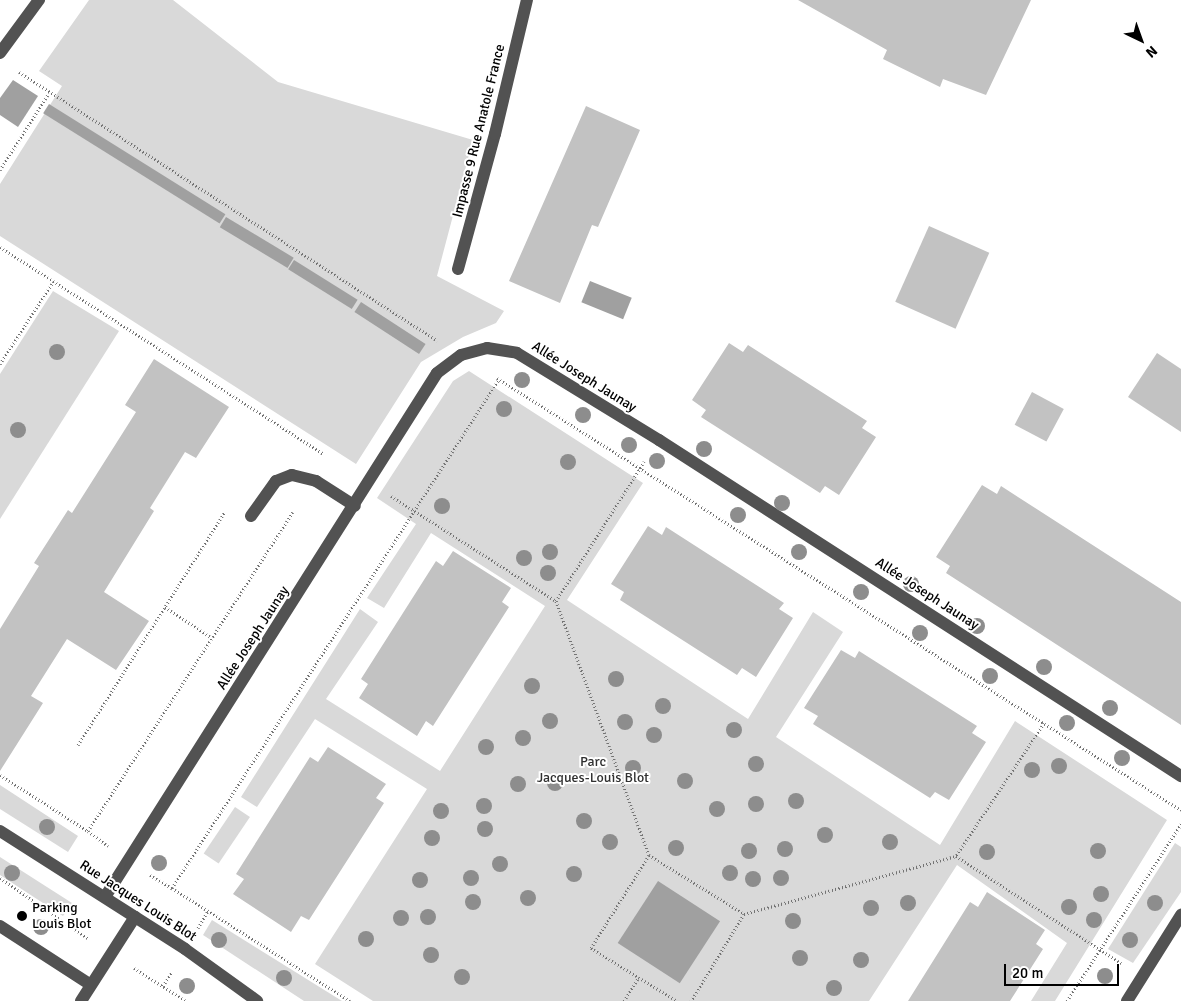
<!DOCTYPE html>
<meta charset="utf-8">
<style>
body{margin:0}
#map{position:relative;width:1181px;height:1001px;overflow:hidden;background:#fff;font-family:Signika,sans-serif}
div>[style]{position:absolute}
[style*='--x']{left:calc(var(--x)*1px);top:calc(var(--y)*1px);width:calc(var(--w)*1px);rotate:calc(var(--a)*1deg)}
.green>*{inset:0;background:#d9d9d9;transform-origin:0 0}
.water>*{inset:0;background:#a0a0a0;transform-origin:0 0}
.building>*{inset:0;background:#c2c2c2;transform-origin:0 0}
.path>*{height:3px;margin-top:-1.5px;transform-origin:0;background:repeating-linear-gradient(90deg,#747474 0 1px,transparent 0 3.5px)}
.minor>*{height:12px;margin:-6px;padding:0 6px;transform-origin:6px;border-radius:6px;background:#525252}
.trees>*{width:16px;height:16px;margin:-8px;border-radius:50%;background:#8d8d8d}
.dots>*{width:14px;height:14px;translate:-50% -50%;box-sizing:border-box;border:2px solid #fff;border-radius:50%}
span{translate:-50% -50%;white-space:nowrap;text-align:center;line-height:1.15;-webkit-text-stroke:4px #fff;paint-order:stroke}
.street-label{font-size:14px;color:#000}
.park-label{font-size:14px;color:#303030}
.poi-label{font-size:14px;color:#000}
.left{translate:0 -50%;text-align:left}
.north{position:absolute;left:1116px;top:15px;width:50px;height:50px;-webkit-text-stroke:4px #fff;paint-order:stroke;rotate:138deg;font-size:14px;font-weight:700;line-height:20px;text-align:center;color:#000}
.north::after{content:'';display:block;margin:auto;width:18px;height:22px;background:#000;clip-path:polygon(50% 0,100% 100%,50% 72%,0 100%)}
.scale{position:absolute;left:1004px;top:964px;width:115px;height:22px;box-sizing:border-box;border:2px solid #000;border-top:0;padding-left:6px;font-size:15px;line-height:18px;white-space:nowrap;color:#000;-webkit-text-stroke:4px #fff;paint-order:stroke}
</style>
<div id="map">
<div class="green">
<div style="clip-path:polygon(89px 0,173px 0,278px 82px,473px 140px,437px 276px,504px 311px,496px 323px,463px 337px,421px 362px,356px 464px,0 236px,0 184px,62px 86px,39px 71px)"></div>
<div style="clip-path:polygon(53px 291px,119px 331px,0 519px,0 374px)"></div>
<div style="clip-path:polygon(469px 371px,643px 483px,567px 600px,748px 719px,813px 612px,843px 632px,776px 737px,940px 845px,1015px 721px,1167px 820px,1055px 1001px,1031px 1001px,1067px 943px,957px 865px,869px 1001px,373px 1001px,315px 964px,427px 789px,315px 719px,257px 807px,241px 797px,360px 609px,378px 622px,326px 699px,440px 771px,545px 606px,431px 533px,384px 608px,367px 598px,416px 524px,377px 498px,453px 381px)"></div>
<div style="clip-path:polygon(0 785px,78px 836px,68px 852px,0 809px)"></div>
<div style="left:235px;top:807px;width:18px;height:56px;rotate:34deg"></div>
<div style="clip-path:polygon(1175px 843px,1181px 847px,1181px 892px,1133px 963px,1108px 949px)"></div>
<div style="clip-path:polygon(0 857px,72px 903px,63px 916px,0 875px)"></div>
<div style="clip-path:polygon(212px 920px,342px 1001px,304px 1001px,203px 935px)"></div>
</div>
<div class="water">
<div style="clip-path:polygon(13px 80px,38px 96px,18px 127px,0 115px,0 98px)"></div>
<div style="left:49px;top:104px;width:208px;height:11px;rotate:32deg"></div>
<div style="left:226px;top:217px;width:79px;height:12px;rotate:31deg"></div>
<div style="left:294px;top:260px;width:75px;height:11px;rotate:32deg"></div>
<div style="left:590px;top:281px;width:45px;height:23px;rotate:22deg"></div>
<div style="left:361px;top:302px;width:77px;height:12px;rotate:33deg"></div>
<div style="left:658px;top:881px;width:74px;height:74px;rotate:33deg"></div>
</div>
<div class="building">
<div style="clip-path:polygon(798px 0,1031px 0,986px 95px,943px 79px,940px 87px,883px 59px,887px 50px)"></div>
<div style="clip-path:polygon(586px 106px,640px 130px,598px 227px,592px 225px,560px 303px,509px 281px)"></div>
<div style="left:929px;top:226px;width:66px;height:83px;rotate:24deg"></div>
<div style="clip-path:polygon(729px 343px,743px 352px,748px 345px,867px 421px,862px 428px,876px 437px,839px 495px,825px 486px,820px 493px,701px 417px,706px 410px,692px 400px)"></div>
<div style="clip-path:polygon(1157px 353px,1181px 369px,1181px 432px,1128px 397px)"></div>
<div style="clip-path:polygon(154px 359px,229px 407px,196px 458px,185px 452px,150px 508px,154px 511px,104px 592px,149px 621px,116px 670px,67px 639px,31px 696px,43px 703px,0 771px,0 629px,39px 566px,34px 563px,68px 510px,72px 513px,136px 412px,125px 405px)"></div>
<div style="left:1032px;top:392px;width:36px;height:37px;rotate:28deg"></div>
<div style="clip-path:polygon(982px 485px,997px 494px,1001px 486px,1181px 602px,1181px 725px,946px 573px,950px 566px,936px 557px)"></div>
<div style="clip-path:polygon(648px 526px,662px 535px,666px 527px,784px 603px,779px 609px,793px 618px,756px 677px,742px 668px,737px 675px,620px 600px,624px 592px,611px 584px)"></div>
<div style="clip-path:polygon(453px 551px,511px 588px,502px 602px,509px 607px,433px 726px,426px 721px,417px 736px,359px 698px,368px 684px,361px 679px,436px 561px,443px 566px)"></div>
<div style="clip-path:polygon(841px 650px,855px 658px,859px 651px,977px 726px,972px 733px,986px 742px,949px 800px,935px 792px,930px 798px,813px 724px,818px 716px,804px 708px)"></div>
<div style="clip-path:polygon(328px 747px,386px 784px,376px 798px,384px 803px,309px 920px,301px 916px,291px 932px,233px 894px,244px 879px,236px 874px,310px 757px,318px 762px)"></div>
<div style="clip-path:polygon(987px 892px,1045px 930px,1036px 944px,1043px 949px,1010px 1001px,908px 1001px,970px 902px,978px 907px)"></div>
</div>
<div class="path">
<div style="--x:19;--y:72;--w:497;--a:32.7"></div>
<div style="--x:0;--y:170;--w:91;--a:-57.5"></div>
<div style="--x:0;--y:247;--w:384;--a:32.6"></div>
<div style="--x:0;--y:364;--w:98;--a:-57.1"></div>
<div style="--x:497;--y:378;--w:809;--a:32.28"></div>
<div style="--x:391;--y:496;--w:196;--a:32.5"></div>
<div style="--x:556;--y:601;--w:270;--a:69.9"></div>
<div style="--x:649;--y:855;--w:112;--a:31.8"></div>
<div style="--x:744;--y:914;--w:102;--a:121.3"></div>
<div style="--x:556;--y:601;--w:165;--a:-57.7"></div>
<div style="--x:165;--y:607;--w:56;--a:33.4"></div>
<div style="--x:1044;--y:723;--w:159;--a:123.5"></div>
<div style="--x:956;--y:856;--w:197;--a:33"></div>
<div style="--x:78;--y:745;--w:275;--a:-57.8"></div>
<div style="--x:0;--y:775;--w:104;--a:32.5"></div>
<div style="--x:88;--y:831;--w:379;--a:-57.3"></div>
<div style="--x:88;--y:831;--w:25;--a:37"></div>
<div style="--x:649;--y:855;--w:110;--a:121.9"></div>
<div style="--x:591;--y:948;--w:101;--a:31.6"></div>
<div style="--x:150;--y:875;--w:26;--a:31"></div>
<div style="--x:0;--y:878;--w:108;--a:34.4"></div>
<div style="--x:744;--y:914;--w:220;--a:-15.3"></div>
<div style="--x:198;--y:928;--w:20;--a:-60"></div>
<div style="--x:134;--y:968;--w:62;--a:32.4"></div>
<div style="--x:163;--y:986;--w:17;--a:-57"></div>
<div style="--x:350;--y:1001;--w:211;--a:-147.6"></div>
<div style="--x:172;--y:888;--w:605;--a:-57.28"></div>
<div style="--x:624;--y:1001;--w:28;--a:-58"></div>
<div style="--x:1067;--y:1001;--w:211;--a:-57.2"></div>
</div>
<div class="minor">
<div style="--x:0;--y:53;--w:66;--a:-53.7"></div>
<div style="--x:458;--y:269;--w:140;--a:-74.7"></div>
<div style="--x:495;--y:134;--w:138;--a:-76.6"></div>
<div style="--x:251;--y:516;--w:43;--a:-54.5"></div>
<div style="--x:276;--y:481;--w:17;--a:-21"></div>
<div style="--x:292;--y:475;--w:25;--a:14"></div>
<div style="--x:316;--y:481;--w:46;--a:32.7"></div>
<div style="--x:0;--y:831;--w:219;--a:32.5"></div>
<div style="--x:185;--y:949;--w:89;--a:35.8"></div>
<div style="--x:105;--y:897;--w:620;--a:-57.64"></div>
<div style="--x:437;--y:373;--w:30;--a:-37"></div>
<div style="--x:461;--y:355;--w:27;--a:-15"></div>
<div style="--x:487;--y:348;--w:30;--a:9"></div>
<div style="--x:517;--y:353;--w:167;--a:31.5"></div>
<div style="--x:659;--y:440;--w:621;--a:32.77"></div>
<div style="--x:0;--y:926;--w:108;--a:33"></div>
<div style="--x:81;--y:1001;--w:100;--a:-57.3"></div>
<div style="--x:1127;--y:1001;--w:102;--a:-57.9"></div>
</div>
<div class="trees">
<div style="left:57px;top:352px"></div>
<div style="left:522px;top:380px"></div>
<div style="left:504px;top:409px"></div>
<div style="left:583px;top:415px"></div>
<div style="left:18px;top:430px"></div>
<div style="left:629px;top:445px"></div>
<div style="left:704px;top:449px"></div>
<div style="left:657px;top:461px"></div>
<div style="left:568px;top:462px"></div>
<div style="left:782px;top:503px"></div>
<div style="left:442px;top:506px"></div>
<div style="left:738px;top:515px"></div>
<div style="left:550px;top:552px"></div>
<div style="left:799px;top:552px"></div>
<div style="left:524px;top:558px"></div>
<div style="left:548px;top:573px"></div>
<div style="left:911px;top:584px"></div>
<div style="left:861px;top:592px"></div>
<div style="left:977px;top:626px"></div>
<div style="left:920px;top:633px"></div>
<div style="left:1044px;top:667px"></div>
<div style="left:990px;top:676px"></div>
<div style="left:616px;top:679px"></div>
<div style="left:532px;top:686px"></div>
<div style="left:663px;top:706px"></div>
<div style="left:1110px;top:708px"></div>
<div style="left:550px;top:721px"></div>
<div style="left:625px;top:722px"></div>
<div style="left:1067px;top:723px"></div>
<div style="left:734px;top:730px"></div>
<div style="left:654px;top:735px"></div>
<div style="left:523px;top:738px"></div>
<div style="left:486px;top:747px"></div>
<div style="left:1122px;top:758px"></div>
<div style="left:756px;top:764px"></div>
<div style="left:1059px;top:766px"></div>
<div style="left:633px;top:768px"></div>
<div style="left:1032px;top:770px"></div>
<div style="left:685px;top:781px"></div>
<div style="left:555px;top:783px"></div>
<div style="left:518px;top:784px"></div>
<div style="left:796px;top:801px"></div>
<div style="left:756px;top:804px"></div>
<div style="left:484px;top:806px"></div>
<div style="left:717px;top:809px"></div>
<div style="left:441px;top:811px"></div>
<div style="left:584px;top:821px"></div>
<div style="left:47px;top:827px"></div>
<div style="left:485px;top:829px"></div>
<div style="left:825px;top:835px"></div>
<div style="left:432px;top:838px"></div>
<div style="left:610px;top:842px"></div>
<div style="left:890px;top:842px"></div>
<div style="left:676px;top:848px"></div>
<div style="left:785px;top:849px"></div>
<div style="left:749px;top:851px"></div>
<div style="left:1098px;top:851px"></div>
<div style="left:987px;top:852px"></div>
<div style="left:159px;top:863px"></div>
<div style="left:500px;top:864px"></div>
<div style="left:12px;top:873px"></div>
<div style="left:730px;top:873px"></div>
<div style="left:574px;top:874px"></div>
<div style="left:471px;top:878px"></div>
<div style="left:781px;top:878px"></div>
<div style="left:753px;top:879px"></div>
<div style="left:420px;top:880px"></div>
<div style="left:1101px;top:894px"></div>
<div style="left:528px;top:898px"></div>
<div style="left:473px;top:902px"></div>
<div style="left:908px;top:903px"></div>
<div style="left:1155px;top:903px"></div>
<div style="left:1069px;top:907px"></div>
<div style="left:871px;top:908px"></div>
<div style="left:428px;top:917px"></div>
<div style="left:401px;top:918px"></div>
<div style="left:1094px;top:920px"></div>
<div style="left:793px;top:921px"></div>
<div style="left:41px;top:927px"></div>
<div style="left:366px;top:939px"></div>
<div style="left:219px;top:940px"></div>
<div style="left:1130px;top:940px"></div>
<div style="left:431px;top:955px"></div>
<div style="left:800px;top:958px"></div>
<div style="left:861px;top:960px"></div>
<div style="left:1105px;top:976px"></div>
<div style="left:462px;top:977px"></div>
<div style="left:284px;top:978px"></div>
<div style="left:187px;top:986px"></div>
<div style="left:834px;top:988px"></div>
</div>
<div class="dots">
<div style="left:22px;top:916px;background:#000"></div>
</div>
<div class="street-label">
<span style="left:479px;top:131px;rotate:-76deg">Impasse 9 Rue Anatole France</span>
<span style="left:584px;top:377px;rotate:32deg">Allée Joseph Jaunay</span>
<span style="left:927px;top:594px;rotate:33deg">Allée Joseph Jaunay</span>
<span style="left:253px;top:638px;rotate:-57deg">Allée Joseph Jaunay</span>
<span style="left:138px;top:901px;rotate:33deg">Rue Jacques Louis Blot</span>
</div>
<div class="park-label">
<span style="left:593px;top:770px">Parc<br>Jacques-Louis Blot</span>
</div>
<div class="poi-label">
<span class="left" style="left:32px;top:916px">Parking<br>Louis Blot</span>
</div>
<div class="north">N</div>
<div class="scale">20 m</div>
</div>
